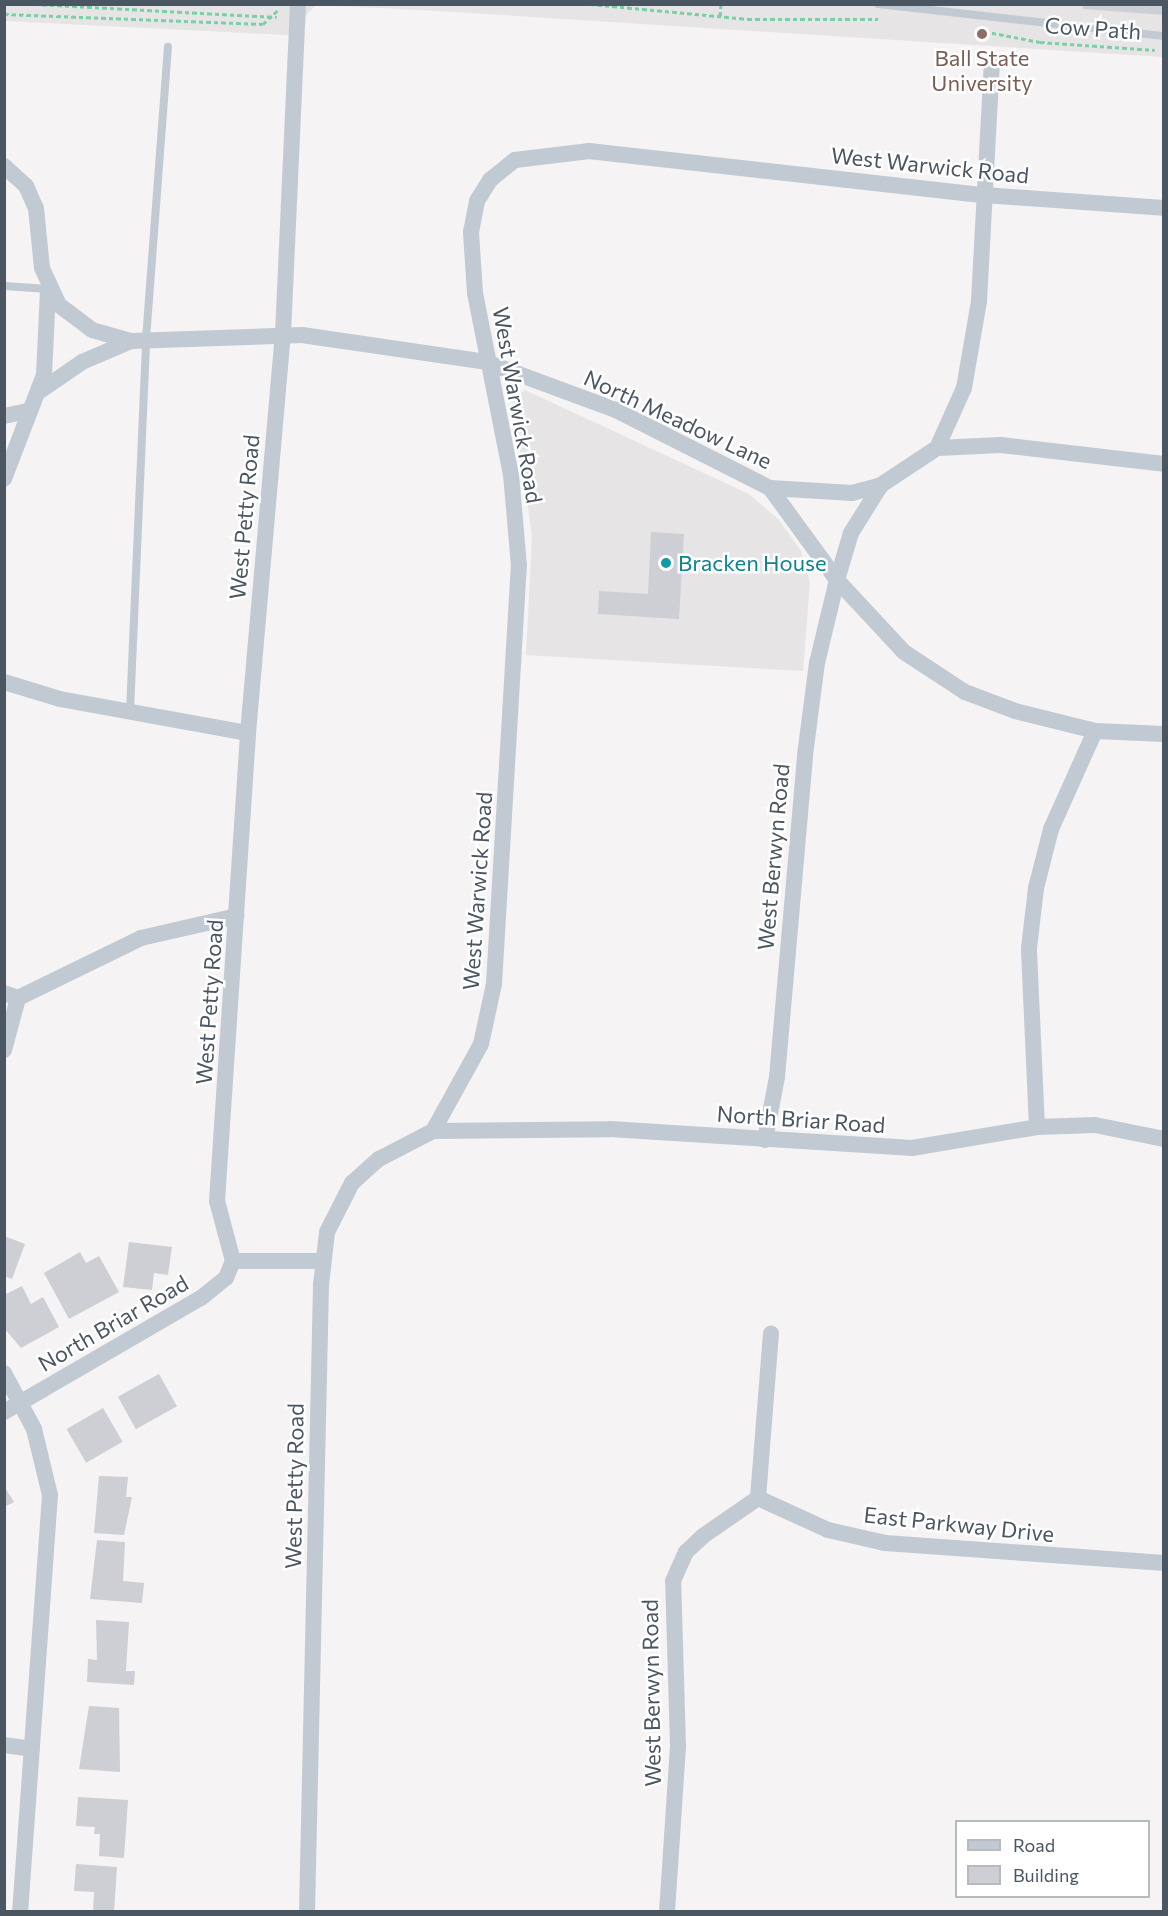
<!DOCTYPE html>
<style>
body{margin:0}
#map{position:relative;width:1168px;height:1916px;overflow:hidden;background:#f5f3f3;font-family:Commissioner,sans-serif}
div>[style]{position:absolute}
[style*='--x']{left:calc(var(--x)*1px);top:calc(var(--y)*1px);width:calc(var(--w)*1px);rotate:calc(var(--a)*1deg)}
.education>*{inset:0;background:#e6e4e5}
.building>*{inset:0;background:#cdcfd5;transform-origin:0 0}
.path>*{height:3px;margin-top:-1.5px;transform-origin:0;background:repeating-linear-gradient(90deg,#7ad0a6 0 4.5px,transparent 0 7.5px)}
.service>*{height:8px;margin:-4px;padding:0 4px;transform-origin:4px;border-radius:4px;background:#c1cad2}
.minor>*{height:16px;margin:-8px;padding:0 8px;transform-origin:8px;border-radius:8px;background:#c1cad2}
.dots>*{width:16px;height:16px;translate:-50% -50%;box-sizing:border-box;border:3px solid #fff;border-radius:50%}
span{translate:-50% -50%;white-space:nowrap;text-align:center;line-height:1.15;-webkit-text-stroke:5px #fff;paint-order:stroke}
.street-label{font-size:22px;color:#4a5661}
.education-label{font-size:22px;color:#785e54}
.culture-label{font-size:22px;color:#0d838f}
.left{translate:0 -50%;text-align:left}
.frame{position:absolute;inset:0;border:6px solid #4a5661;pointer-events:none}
.legend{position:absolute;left:955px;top:1820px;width:195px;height:78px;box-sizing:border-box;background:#fff;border:2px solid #b7bbc0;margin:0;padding:8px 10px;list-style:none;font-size:18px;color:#4a5661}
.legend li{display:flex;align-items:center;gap:12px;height:30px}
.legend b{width:30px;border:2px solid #b7bbc0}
</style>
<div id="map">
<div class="education">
<div style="clip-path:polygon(4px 5px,316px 5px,287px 35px,5px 21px)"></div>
<div style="clip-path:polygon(320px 5px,1163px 5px,1163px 57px,438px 11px)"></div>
<div style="clip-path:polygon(525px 390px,749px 494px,779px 520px,801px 551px,810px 582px,803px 671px,526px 655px,532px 536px,513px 400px)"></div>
</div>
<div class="building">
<div style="clip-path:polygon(1083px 4px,1164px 4px,1164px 15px,1083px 9px)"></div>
<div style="clip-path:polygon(651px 532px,684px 534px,679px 619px,598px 614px,599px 591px,648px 594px)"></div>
<div style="clip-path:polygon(4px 1236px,25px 1244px,12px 1279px,4px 1276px)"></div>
<div style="clip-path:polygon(129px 1242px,172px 1247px,168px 1275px,154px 1273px,152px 1290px,123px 1287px)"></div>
<div style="clip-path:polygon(80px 1252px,86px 1263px,99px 1256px,119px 1292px,69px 1319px,44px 1273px)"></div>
<div style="clip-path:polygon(22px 1286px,31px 1304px,43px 1297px,59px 1327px,21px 1348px,4px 1328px,4px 1295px)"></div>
<div style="left:159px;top:1374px;width:37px;height:47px;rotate:61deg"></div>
<div style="left:103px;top:1408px;width:39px;height:42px;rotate:60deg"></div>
<div style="clip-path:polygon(99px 1476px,128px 1477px,126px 1497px,132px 1497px,124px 1535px,94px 1533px)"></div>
<div style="clip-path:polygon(4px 1486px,14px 1502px,4px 1507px)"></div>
<div style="clip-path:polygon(97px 1540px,125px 1542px,123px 1581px,144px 1583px,142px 1603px,90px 1599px)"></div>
<div style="clip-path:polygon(96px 1620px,129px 1622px,126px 1671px,135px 1671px,134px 1685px,87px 1682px,88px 1659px,97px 1660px)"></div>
<div style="clip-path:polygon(89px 1706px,119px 1708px,120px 1772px,79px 1769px)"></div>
<div style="clip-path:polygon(78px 1797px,128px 1800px,124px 1858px,99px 1856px,100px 1834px,94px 1834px,95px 1827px,76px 1826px)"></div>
<div style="clip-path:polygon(76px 1864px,117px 1867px,114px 1912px,93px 1912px,94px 1892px,74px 1891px)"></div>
</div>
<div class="path">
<div style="--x:35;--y:4;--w:242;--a:3.1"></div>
<div style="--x:590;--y:4;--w:159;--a:5.4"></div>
<div style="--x:748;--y:19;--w:130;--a:0"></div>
<div style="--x:4;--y:14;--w:259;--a:2.2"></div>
<div style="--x:263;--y:24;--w:22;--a:-43"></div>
<div style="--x:720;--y:16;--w:12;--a:-85"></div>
<div style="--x:977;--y:30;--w:64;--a:10.8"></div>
<div style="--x:1040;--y:42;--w:115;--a:4"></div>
</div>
<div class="service">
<div style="--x:878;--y:4;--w:288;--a:6.4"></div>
<div style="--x:4;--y:286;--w:44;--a:3.9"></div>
<div style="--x:130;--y:711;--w:372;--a:-87.5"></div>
<div style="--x:146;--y:339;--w:293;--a:-85.7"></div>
</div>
<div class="minor">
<div style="--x:4;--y:166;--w:30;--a:42"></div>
<div style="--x:26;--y:186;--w:24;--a:66"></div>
<div style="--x:36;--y:208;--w:60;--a:84.3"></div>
<div style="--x:42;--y:268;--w:41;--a:65.3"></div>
<div style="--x:59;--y:305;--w:41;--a:37.1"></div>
<div style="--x:92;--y:330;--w:41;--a:15.8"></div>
<div style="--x:40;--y:391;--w:51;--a:-34.6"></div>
<div style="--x:82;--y:362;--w:53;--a:-23.2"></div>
<div style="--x:131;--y:341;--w:171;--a:-2"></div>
<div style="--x:302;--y:335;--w:186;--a:8.3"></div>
<div style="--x:486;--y:362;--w:139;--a:20.3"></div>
<div style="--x:616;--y:410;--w:173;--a:26.9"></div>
<div style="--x:770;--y:488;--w:82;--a:3.5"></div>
<div style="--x:852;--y:493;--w:30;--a:-15"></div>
<div style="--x:881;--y:485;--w:67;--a:-33.5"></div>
<div style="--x:937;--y:448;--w:64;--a:-2.7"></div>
<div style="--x:1001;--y:445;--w:164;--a:6.6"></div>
<div style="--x:4;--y:416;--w:24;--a:-12"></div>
<div style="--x:937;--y:448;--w:66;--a:-65.8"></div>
<div style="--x:964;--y:388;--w:88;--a:-80.2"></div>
<div style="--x:979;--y:301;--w:238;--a:-86.9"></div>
<div style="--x:4;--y:479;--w:111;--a:-69"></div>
<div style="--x:44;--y:375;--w:85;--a:-87.3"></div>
<div style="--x:881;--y:485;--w:57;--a:122"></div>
<div style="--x:851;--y:533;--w:49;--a:106.6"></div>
<div style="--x:837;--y:580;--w:98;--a:47.1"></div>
<div style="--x:904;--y:652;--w:73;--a:33.3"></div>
<div style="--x:965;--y:692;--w:53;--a:20.8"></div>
<div style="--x:1015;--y:711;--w:82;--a:14"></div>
<div style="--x:1095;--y:731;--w:69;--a:2.5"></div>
<div style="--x:4;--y:682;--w:59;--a:16.9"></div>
<div style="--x:60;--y:699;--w:191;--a:10.3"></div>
<div style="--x:4;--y:993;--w:15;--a:20"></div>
<div style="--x:18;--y:998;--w:137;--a:-26"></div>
<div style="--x:141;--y:938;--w:98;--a:-12.9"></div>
<div style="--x:4;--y:1050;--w:54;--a:-74.9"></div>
<div style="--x:1037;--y:1127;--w:179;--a:-92.6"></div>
<div style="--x:1029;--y:948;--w:60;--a:-83.3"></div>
<div style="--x:1036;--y:888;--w:61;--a:-75.7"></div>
<div style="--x:1051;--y:829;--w:107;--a:-65.8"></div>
<div style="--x:433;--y:1131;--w:177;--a:-0.6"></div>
<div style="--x:610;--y:1129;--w:303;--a:3.6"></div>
<div style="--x:912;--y:1148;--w:127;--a:-9.5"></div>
<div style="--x:1037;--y:1127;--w:58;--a:-2"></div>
<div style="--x:1095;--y:1125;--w:70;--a:11.5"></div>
<div style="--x:765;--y:1140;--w:64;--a:-79.2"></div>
<div style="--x:777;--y:1077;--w:323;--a:-85"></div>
<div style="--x:805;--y:755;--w:93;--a:-82.6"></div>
<div style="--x:817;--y:663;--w:85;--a:-76.5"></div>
<div style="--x:837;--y:580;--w:114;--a:-126.1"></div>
<div style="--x:233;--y:1261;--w:62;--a:-104.9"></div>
<div style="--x:217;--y:1201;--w:469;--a:-86.2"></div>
<div style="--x:248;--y:733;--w:401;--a:-85"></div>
<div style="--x:283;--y:334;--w:330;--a:-87.4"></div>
<div style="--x:233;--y:1261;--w:89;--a:0"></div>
<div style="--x:4;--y:1373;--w:64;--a:61.8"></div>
<div style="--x:34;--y:1429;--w:68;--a:76.4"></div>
<div style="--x:50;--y:1495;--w:418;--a:94.1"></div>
<div style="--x:4;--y:1412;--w:228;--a:-30.1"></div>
<div style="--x:201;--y:1298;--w:32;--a:-39"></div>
<div style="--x:226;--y:1278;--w:18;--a:-68"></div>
<div style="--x:758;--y:1498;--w:77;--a:24.6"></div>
<div style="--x:828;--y:1530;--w:58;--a:12.8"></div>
<div style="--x:885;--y:1543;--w:280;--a:4.1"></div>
<div style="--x:4;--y:1745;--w:28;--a:8"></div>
<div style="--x:307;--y:1912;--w:627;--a:-88.72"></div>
<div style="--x:321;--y:1285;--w:53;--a:-83.5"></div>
<div style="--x:327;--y:1232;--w:55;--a:-63"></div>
<div style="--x:352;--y:1183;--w:36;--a:-42"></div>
<div style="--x:379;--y:1159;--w:61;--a:-27.4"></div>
<div style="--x:433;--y:1131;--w:99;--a:-61.1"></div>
<div style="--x:481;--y:1044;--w:61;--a:-77.8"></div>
<div style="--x:494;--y:984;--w:419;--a:-86.6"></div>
<div style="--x:519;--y:566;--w:91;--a:-95"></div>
<div style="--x:511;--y:475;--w:186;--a:-101.2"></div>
<div style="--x:475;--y:293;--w:61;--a:-93.8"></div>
<div style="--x:471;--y:232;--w:32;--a:-79"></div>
<div style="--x:477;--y:201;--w:25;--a:-58"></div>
<div style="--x:490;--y:180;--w:32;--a:-39"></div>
<div style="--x:515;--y:160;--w:75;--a:-6.9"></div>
<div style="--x:589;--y:151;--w:397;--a:6.4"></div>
<div style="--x:984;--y:195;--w:180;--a:4.1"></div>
<div style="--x:667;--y:1912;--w:167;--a:-86.2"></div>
<div style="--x:678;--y:1745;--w:164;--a:-91.7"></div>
<div style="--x:673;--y:1581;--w:32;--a:-66"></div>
<div style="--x:686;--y:1552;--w:23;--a:-43"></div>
<div style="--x:703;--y:1536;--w:67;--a:-34.6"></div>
<div style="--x:758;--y:1498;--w:165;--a:-85.5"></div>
</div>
<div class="dots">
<div style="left:982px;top:34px;background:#8d6e63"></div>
<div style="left:666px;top:563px;background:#0f9aa8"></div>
</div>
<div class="street-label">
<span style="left:1093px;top:28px;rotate:4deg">Cow Path</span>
<span style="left:930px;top:165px;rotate:6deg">West Warwick Road</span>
<span style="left:518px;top:405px;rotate:80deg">West Warwick Road</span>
<span style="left:678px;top:419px;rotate:25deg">North Meadow Lane</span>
<span style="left:244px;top:517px;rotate:-85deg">West Petty Road</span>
<span style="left:773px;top:857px;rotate:-85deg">West Berwyn Road</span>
<span style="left:477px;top:891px;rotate:-86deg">West Warwick Road</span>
<span style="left:209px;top:1002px;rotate:-86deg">West Petty Road</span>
<span style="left:801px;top:1119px;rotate:4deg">North Briar Road</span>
<span style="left:113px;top:1323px;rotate:-30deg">North Briar Road</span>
<span style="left:294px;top:1486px;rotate:-89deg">West Petty Road</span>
<span style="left:959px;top:1524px;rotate:6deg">East Parkway Drive</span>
<span style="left:651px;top:1693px;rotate:-91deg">West Berwyn Road</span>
</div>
<div class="education-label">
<span style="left:982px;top:70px">Ball State<br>University</span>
</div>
<div class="culture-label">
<span class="left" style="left:678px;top:563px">Bracken House</span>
</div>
<div class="frame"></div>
<ul class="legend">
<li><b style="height:8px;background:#c1cad2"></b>Road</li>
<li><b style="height:16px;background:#cdcfd5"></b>Building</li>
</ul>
</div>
